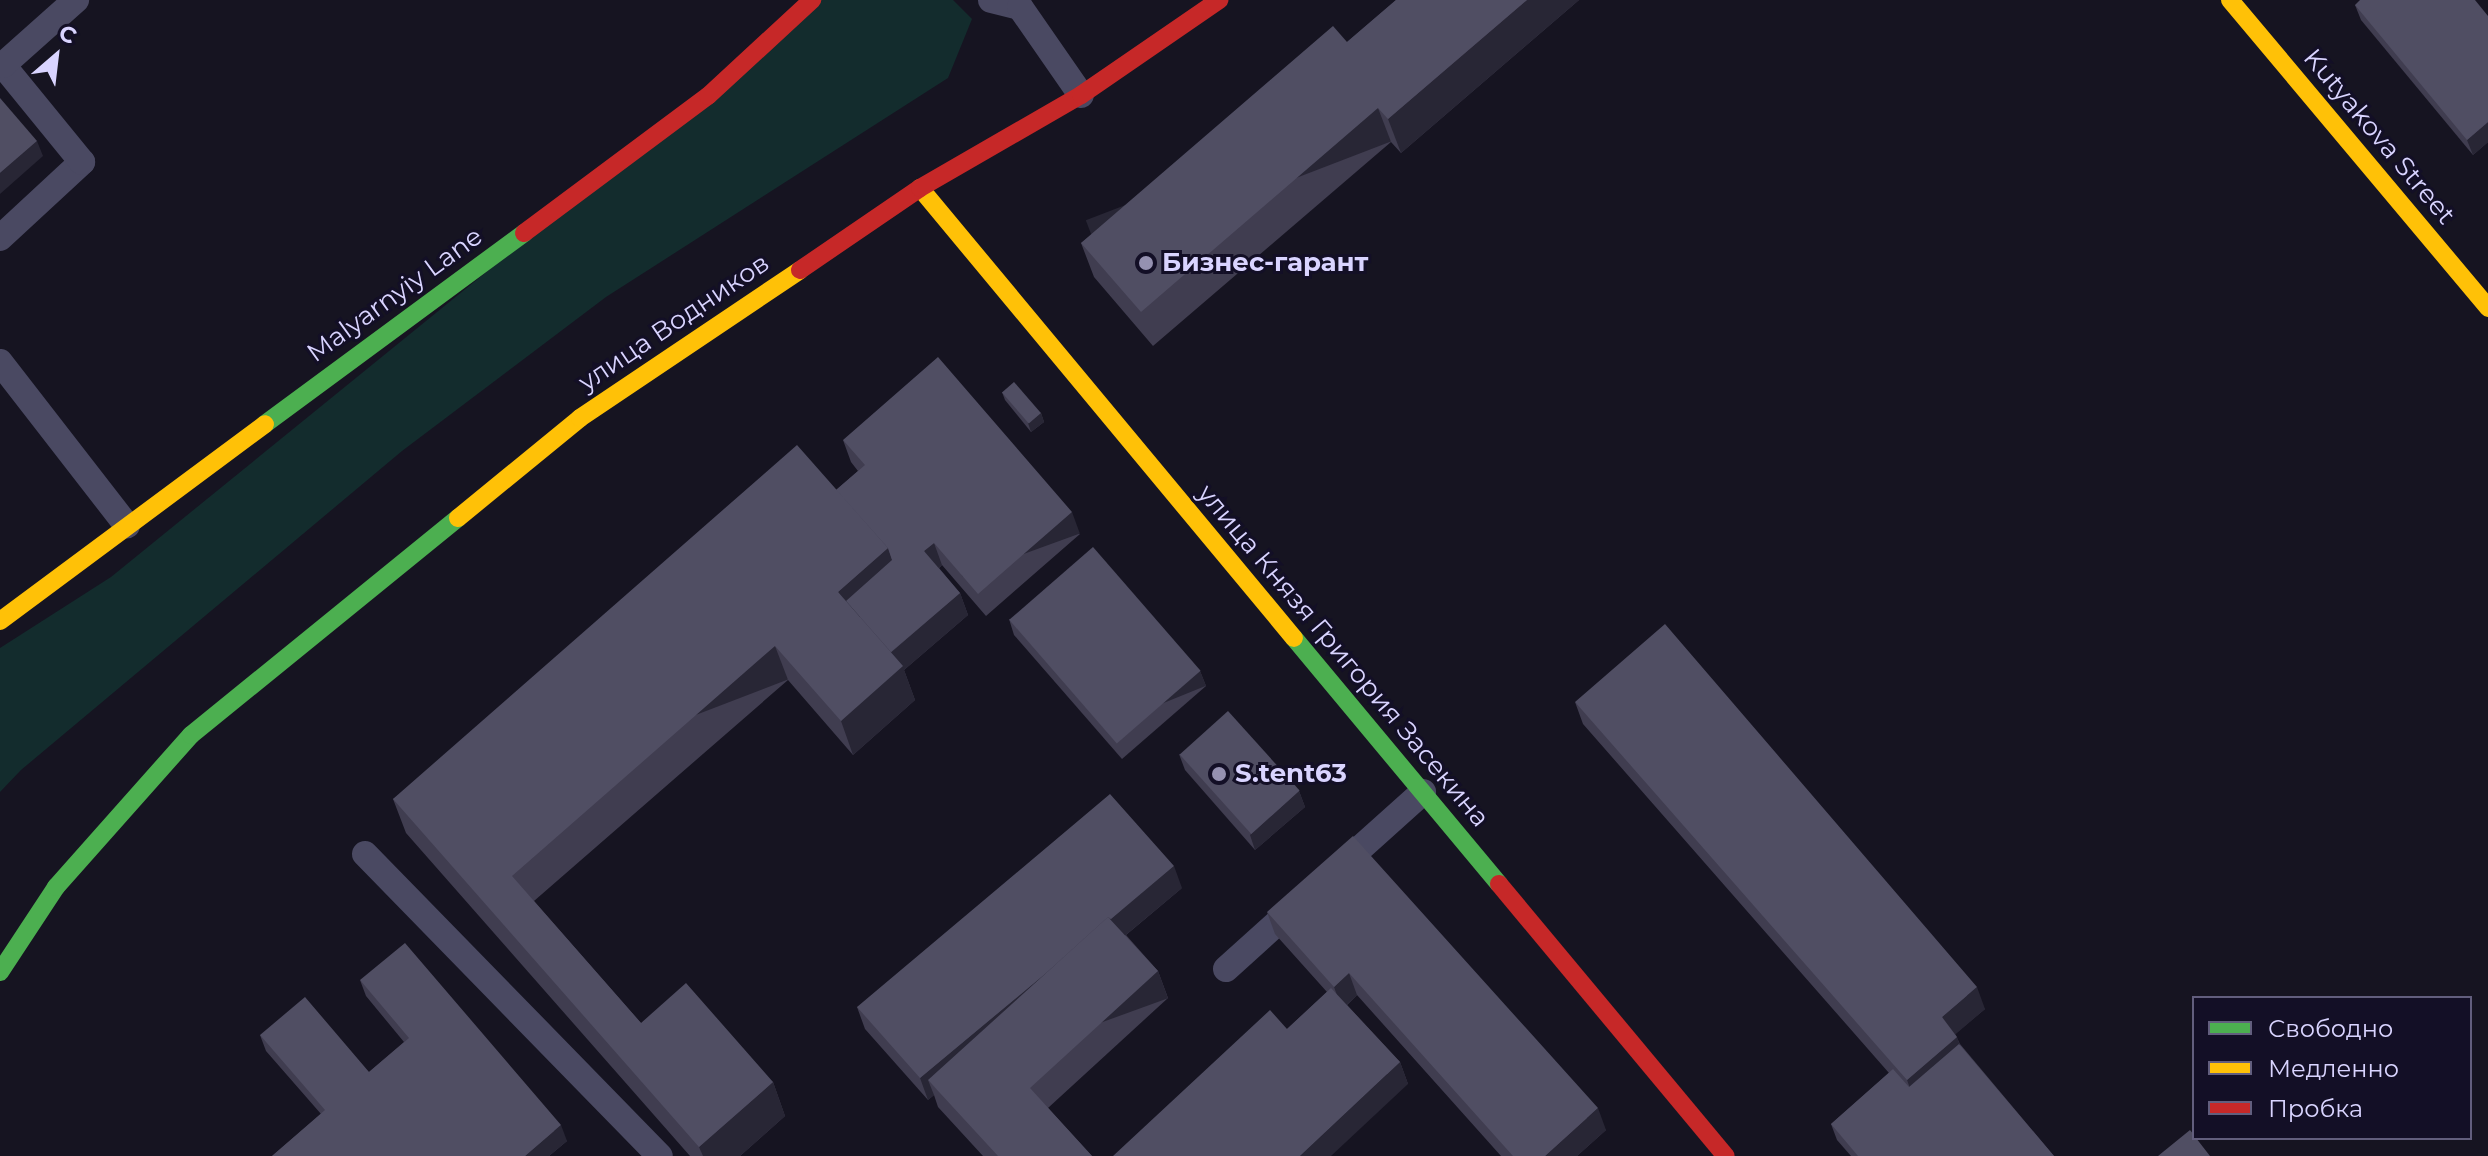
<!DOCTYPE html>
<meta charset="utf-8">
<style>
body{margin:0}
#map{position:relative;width:2488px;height:1156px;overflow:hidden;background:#161421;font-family:Montserrat,sans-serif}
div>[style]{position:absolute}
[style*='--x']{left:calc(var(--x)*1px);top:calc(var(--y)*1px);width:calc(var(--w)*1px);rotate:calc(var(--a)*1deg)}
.green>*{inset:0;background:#132c2d}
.lane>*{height:26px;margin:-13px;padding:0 13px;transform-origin:13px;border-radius:13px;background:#4a4962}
.fast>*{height:18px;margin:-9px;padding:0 9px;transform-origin:9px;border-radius:9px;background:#4caf50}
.slow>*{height:18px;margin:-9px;padding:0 9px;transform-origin:9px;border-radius:9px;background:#ffc107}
.jam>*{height:18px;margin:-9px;padding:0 9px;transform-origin:9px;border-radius:9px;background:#c62828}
.wall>*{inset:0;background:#403d50}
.shaded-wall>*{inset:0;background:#282635;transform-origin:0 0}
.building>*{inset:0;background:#504e63;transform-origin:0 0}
.dots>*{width:22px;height:22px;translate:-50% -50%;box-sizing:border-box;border:4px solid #130f26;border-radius:50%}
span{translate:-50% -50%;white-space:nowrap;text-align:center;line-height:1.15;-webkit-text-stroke:6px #130f26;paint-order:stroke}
.street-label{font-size:26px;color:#d9d4ff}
.poi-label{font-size:26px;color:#d9d4ff;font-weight:700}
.left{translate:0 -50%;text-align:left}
.legend{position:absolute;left:2192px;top:996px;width:280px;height:144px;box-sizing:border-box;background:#130f26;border:2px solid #625e7d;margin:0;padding:10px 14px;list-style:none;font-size:24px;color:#d9d4ff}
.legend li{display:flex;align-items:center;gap:16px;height:40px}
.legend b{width:40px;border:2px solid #625e7d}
.north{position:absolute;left:16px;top:16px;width:80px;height:80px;-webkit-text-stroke:6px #130f26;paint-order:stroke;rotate:28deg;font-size:22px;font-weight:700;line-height:32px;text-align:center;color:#d9d4ff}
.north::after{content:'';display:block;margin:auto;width:28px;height:36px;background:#d9d4ff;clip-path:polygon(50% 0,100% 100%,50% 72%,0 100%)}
</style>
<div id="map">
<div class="green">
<div style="clip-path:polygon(821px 0,953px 0,972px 19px,948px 78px,606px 297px,402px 451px,21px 770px,0 792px,0 648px,111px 577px)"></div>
</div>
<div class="lane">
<div style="--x:991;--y:0;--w:30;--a:14"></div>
<div style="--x:1020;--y:7;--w:107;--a:55.3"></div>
<div style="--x:0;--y:238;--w:112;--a:-42.8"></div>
<div style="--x:82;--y:162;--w:125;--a:-129.2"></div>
<div style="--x:3;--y:65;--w:98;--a:-41.7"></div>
<div style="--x:0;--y:362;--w:207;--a:52.2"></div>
<div style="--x:365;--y:854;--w:422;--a:45.7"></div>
<div style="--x:1336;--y:870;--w:117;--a:-41.9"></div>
<div style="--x:1226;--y:969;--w:97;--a:-42.1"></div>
</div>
<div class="fast">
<div style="--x:265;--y:424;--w:322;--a:-36.4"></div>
<div style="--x:1294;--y:638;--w:320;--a:50.2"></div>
<div style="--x:0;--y:972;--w:102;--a:-56.6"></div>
<div style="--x:56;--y:887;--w:203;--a:-48.4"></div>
<div style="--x:191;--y:735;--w:344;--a:-39.1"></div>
</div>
<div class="slow">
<div style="--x:2230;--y:0;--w:402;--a:50"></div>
<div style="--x:920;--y:188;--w:585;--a:50.27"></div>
<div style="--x:458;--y:518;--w:158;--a:-39.3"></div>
<div style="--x:580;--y:418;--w:265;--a:-33.9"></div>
<div style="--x:0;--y:621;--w:330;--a:-36.6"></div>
</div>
<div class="jam">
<div style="--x:524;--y:233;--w:229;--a:-36.7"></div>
<div style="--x:708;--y:96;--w:142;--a:-42.7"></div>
<div style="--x:800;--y:270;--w:145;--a:-34.3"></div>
<div style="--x:920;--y:188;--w:186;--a:-30"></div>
<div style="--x:1081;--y:95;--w:168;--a:-34.5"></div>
<div style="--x:1499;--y:884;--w:354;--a:50.2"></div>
</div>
<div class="wall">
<div style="clip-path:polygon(1396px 0,1579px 0,1401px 153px,1391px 142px,1153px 346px,1094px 277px,1081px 243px,1347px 42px)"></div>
<div style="clip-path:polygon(2355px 5px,2488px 16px,2488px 142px,2473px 155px,2361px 20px)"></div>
<div style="clip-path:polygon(1002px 392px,1041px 413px,1044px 422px,1031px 432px,1005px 400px)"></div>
<div style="clip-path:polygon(843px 440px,1080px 534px,986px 616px,942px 565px,939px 568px,960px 593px,968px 615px,904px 670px,915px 700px,853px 755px,788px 680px,534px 901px,641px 1023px,773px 1082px,785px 1116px,740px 1156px,690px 1156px,406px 833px,393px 799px,836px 490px,858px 471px,851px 462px)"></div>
<div style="clip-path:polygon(1009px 619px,1200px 671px,1206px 686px,1122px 759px,1014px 635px)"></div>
<div style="clip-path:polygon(1575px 702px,1985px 1009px,1955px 1034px,1960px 1044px,2054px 1156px,1851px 1156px,1837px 1140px,1831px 1124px,1889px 1073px,1583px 724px)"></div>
<div style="clip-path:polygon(1179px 754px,1299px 791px,1305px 807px,1255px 850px,1185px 770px)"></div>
<div style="clip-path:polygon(1182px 888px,1126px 935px,1158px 971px,1168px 998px,1048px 1108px,1092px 1156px,983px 1156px,938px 1107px,934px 1095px,928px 1100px,865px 1029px,857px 1007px)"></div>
<div style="clip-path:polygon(1267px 912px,1606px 1130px,1577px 1156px,1501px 1156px,1357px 995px,1347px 1005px,1400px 1062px,1408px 1084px,1287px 1029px,1327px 992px,1275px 934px)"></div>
<div style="clip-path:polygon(360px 980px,567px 1141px,549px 1156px,272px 1156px,321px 1114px,266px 1051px,260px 1035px,369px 1072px,404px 1042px,366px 996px)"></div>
</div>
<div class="shaded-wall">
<div style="clip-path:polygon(1527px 0,1579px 0,1401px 153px,1388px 119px)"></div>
<div style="left:1378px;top:108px;width:36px;height:313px;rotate:69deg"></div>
<div style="clip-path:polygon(2488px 122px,2488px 142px,2473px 155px,2467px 140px)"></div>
<div style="clip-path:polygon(37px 141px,43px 156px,0 194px,0 173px)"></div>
<div style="clip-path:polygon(1041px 413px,1044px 422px,1031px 432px,1028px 423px)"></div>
<div style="left:1072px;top:512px;width:23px;height:125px;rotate:70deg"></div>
<div style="clip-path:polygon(934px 543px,942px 565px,932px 573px,924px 551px)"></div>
<div style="clip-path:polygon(888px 548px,900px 582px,857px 620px,838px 592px)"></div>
<div style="clip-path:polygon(960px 593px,968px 615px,904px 670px,915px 700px,853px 755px,841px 721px,888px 655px)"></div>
<div style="left:775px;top:646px;width:36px;height:349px;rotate:69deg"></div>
<div style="left:1200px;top:671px;width:16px;height:111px;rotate:68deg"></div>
<div style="clip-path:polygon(1299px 791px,1305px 807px,1255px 850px,1250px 835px)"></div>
<div style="clip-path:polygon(1174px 866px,1182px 888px,939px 1091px,928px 1080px,934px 1095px,928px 1100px,920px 1078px)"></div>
<div style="left:1158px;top:971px;width:29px;height:173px;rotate:70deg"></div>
<div style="clip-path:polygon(1349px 973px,1357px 995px,1342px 1009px,1334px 987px)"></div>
<div style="clip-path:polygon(1977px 987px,1985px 1009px,1950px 1039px,1942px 1017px)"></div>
<div style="clip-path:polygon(1957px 1037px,1965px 1059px,1915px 1102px,1907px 1080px)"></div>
<div style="clip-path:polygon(1400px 1062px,1408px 1084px,1331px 1156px,1300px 1156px)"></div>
<div style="clip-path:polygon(773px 1082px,785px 1116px,740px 1156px,703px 1156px,699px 1147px)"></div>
<div style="clip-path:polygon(1598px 1108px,1606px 1130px,1577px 1156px,1545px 1156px)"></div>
<div style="clip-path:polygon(561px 1125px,567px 1141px,549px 1156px,525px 1156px)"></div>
</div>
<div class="building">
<div style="clip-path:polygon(1396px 0,1527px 0,1388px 119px,1378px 108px,1141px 312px,1081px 243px,1333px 26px,1347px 42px)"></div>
<div style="clip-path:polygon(2360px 0,2475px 0,2488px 16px,2488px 122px,2467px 140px,2355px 5px)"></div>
<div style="clip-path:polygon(0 98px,37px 141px,0 173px)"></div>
<div style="clip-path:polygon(938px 357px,1072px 512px,978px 594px,934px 543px,924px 551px,960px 593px,891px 652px,846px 601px,892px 560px,888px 548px,836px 490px,865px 465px,843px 440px)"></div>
<div style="left:1014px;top:382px;width:41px;height:16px;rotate:49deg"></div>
<div style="clip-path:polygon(797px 445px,888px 548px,838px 592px,903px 666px,841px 721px,775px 646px,512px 876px,641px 1023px,686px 983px,773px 1082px,699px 1147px,393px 799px)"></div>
<div style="left:1093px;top:547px;width:164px;height:111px;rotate:49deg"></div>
<div style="clip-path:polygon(1665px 624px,1977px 987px,1942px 1017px,1957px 1037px,1907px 1080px,1575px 702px)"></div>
<div style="left:1228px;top:711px;width:107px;height:65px;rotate:48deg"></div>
<div style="clip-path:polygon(1110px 794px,1174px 866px,1111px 919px,1108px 917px,1045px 974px,920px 1078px,857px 1007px)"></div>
<div style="clip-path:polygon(1353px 836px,1598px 1108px,1545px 1156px,1513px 1156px,1349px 973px,1334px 987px,1267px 912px)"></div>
<div style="clip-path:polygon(1108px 917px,1158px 971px,1030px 1088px,1092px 1156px,998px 1156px,928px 1080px)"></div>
<div style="clip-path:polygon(405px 943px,561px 1125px,525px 1156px,272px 1156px,325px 1110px,260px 1035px,305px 997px,369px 1072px,409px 1038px,360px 980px)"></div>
<div style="clip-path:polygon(1331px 988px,1400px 1062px,1300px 1156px,1113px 1156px,1270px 1010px,1287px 1029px)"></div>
<div style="clip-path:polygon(1959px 1044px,2054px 1156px,1858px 1156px,1831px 1124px,1893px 1069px,1909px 1087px)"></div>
<div style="clip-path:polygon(2190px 1130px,2194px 1135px,2194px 1138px,2196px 1138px,2210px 1156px,2158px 1156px)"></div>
</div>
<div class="dots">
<div style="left:1146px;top:263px;background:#9591b1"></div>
<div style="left:1219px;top:774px;background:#9591b1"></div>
</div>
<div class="street-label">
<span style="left:2379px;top:137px;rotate:50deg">Kutyakova Street</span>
<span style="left:395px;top:295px;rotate:-36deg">Malyarnyiy Lane</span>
<span style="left:674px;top:323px;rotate:-34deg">улица Водников</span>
<span style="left:1343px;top:656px;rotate:50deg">улица Князя Григория Засекина</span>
</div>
<div class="poi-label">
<span class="left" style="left:1162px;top:263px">Бизнес-гарант</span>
<span class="left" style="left:1235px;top:774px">S.tent63</span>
</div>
<ul class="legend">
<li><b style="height:10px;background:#4caf50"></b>Свободно</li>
<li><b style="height:10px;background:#ffc107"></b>Медленно</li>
<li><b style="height:10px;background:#c62828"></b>Пробка</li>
</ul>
<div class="north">С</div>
</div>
